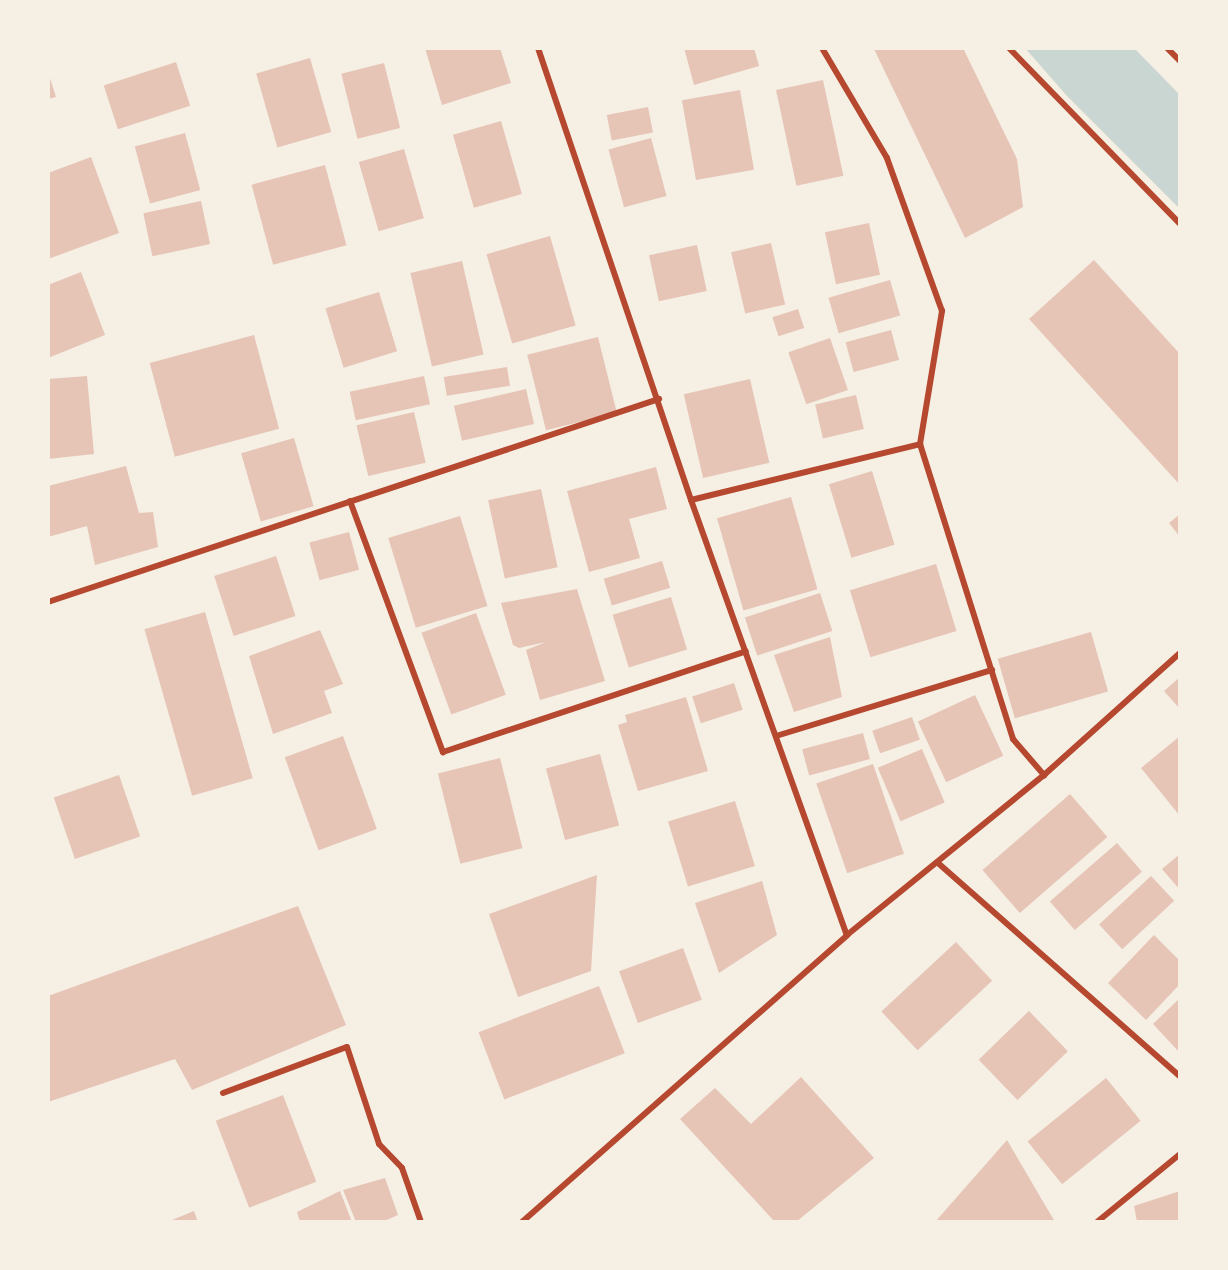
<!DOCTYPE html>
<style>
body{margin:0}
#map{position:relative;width:1228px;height:1270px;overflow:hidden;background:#f6efe4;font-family:"PT Sans Narrow",sans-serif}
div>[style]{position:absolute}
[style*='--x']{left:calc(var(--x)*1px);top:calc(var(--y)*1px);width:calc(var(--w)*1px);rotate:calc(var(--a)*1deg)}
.water>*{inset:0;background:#c9d6d2}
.building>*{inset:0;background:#e6c5b7;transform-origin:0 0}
.minor>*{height:6px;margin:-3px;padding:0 3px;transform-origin:3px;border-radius:3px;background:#b5482f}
span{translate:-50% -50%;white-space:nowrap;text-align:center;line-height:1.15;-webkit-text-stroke:4.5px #f6efe4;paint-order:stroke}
.frame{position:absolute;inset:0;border:50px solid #f6efe4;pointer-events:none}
</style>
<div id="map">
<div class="water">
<div style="clip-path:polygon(1025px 48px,1134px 48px,1180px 95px,1180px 209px,1067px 96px)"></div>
</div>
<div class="building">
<div style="clip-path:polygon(425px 48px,500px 48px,511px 83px,442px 105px)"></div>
<div style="clip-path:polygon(684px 48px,754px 48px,759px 66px,694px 85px)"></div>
<div style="clip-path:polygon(963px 48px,1017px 159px,1023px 207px,965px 238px,874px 49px)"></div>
<div style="left:310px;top:58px;width:77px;height:56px;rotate:74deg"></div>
<div style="left:176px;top:62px;width:46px;height:76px;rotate:72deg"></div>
<div style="left:384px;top:63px;width:67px;height:44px;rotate:76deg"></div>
<div style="clip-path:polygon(48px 72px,56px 97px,48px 99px)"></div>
<div style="left:823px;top:80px;width:98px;height:48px;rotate:78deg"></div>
<div style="left:740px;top:90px;width:81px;height:59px;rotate:80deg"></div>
<div style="left:648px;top:107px;width:26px;height:42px;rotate:79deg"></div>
<div style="left:501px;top:121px;width:76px;height:50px;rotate:74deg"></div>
<div style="left:185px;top:133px;width:59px;height:52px;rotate:75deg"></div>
<div style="left:651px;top:138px;width:60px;height:44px;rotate:75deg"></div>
<div style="left:404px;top:149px;width:72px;height:47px;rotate:74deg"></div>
<div style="clip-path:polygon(91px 157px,119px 233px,48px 259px,48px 173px)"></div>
<div style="left:325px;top:165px;width:83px;height:76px;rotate:75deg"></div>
<div style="left:201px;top:201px;width:44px;height:59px;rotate:78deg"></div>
<div style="left:869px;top:223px;width:53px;height:45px;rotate:78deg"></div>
<div style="left:550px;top:236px;width:93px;height:66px;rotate:74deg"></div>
<div style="left:771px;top:243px;width:63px;height:41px;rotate:77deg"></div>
<div style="left:697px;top:245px;width:47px;height:49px;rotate:78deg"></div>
<div style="clip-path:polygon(1094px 260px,1180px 354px,1180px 485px,1029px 319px)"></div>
<div style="left:462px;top:261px;width:96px;height:53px;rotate:77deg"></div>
<div style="clip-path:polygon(81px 272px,105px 335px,48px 358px,48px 285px)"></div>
<div style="left:890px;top:280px;width:37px;height:64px;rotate:74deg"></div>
<div style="left:379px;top:292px;width:62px;height:56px;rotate:73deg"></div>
<div style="left:798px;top:309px;width:20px;height:27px;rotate:72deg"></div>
<div style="left:891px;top:330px;width:31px;height:47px;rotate:75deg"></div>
<div style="left:254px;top:335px;width:97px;height:108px;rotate:75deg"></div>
<div style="left:598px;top:337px;width:78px;height:73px;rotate:76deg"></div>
<div style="left:830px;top:338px;width:55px;height:44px;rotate:71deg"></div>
<div style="left:507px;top:367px;width:19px;height:64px;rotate:81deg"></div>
<div style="clip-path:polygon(87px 376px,94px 454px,48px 459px,48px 379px)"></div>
<div style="left:424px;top:376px;width:29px;height:76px;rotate:78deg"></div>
<div style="left:750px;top:379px;width:86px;height:68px;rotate:77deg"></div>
<div style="left:526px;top:389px;width:36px;height:74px;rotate:77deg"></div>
<div style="left:856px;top:395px;width:35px;height:42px;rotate:77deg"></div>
<div style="left:414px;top:412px;width:52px;height:59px;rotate:77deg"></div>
<div style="left:294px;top:438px;width:71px;height:55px;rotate:74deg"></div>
<div style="clip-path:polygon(126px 466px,139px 513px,153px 512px,158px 547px,95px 565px,87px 526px,48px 537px,48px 486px)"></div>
<div style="clip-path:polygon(656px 467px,667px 509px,629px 519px,640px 558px,589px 572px,567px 491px)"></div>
<div style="left:872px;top:471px;width:77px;height:45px;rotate:73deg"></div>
<div style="left:541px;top:489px;width:80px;height:54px;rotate:78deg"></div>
<div style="left:791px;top:497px;width:96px;height:77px;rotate:74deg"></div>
<div style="clip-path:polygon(1180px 514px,1180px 537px,1169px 523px)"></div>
<div style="left:460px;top:516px;width:94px;height:75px;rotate:73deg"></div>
<div style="left:349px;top:532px;width:39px;height:41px;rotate:75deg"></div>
<div style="left:276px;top:556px;width:63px;height:65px;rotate:72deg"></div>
<div style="left:662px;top:561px;width:28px;height:61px;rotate:73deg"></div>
<div style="left:936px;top:564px;width:70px;height:90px;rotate:73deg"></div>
<div style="clip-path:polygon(577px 589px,605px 681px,540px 700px,526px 650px,546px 642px,519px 648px,513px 645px,501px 603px)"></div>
<div style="left:820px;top:593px;width:40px;height:79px;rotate:72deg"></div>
<div style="left:671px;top:597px;width:55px;height:61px;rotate:73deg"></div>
<div style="left:205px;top:612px;width:173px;height:63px;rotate:74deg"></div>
<div style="left:476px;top:613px;width:87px;height:58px;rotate:70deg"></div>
<div style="clip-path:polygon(320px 630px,343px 684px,324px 691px,332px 713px,273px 734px,249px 656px)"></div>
<div style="left:1091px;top:632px;width:62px;height:97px;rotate:74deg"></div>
<div style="clip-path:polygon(830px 637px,842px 697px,794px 712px,774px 655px)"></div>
<div style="clip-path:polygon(1180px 677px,1180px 709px,1164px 691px)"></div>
<div style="left:734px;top:683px;width:28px;height:44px;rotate:72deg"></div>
<div style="left:975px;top:695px;width:67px;height:63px;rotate:65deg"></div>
<div style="clip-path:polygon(686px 697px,708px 771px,638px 791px,618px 725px,627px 722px,625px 715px)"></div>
<div style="left:912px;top:717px;width:24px;height:42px;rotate:71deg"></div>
<div style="left:863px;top:733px;width:27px;height:63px;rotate:75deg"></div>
<div style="left:343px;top:736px;width:99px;height:62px;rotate:70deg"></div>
<div style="clip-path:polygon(1180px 736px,1180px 816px,1141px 768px)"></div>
<div style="left:922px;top:749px;width:58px;height:48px;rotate:67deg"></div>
<div style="left:600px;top:754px;width:74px;height:56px;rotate:75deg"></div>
<div style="left:500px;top:758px;width:93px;height:64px;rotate:76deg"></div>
<div style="left:873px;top:764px;width:95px;height:60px;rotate:71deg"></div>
<div style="left:119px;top:775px;width:65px;height:69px;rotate:71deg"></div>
<div style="left:1070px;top:794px;width:57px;height:116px;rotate:49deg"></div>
<div style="left:735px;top:801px;width:68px;height:70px;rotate:73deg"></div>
<div style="left:1117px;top:843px;width:38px;height:89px;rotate:49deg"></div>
<div style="clip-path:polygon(1180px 854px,1180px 890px,1162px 869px)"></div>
<div style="clip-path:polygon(597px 875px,591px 971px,518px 997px,489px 914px)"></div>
<div style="left:1151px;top:876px;width:34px;height:71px;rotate:47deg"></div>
<div style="clip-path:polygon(762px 881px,777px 935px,719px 973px,695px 903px)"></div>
<div style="clip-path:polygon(298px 906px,346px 1025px,192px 1090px,175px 1059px,48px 1102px,48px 996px)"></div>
<div style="clip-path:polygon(1154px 935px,1180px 961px,1180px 984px,1146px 1020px,1108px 983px)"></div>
<div style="left:956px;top:942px;width:53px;height:102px;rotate:47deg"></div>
<div style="left:683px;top:948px;width:55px;height:68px;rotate:70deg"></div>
<div style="left:599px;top:986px;width:72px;height:129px;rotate:69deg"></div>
<div style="clip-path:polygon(1180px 998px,1180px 1053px,1153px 1024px)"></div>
<div style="left:1029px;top:1011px;width:56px;height:70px;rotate:46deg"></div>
<div style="clip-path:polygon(801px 1077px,874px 1158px,796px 1222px,775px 1222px,680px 1119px,715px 1088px,751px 1124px)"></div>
<div style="left:1106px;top:1078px;width:55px;height:101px;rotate:51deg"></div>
<div style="left:283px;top:1095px;width:93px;height:72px;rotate:69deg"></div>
<div style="clip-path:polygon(1007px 1140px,1055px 1222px,935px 1222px)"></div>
<div style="clip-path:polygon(385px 1178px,398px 1215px,382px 1222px,356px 1222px,343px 1190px)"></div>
<div style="clip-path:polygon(340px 1191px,352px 1222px,300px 1222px,297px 1212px)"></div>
<div style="clip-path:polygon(1180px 1191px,1180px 1222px,1137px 1222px,1134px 1206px)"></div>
<div style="clip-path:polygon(194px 1211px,198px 1222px,167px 1222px)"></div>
</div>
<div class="minor">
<div style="--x:538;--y:48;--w:477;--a:71.3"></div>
<div style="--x:691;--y:500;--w:462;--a:70.3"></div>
<div style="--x:1009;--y:48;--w:245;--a:45.8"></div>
<div style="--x:1167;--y:48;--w:18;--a:45"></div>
<div style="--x:920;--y:444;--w:309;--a:72.5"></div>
<div style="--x:1013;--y:739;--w:48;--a:49.3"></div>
<div style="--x:691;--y:500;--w:236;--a:-13.7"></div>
<div style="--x:920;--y:444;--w:135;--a:-80.6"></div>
<div style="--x:942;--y:311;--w:163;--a:-109.8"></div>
<div style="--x:887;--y:158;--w:128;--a:-120.6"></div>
<div style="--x:350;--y:501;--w:268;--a:69.7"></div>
<div style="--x:443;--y:752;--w:319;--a:-18.4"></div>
<div style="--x:48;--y:602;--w:644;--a:-18.38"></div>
<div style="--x:776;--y:736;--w:226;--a:-17"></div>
<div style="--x:938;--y:863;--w:322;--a:41.4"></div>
<div style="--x:223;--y:1093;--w:132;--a:-20.4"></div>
<div style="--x:347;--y:1047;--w:102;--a:71.7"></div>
<div style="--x:379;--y:1144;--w:33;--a:46"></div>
<div style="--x:402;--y:1168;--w:57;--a:70.6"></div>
<div style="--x:522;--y:1222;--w:434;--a:-41.4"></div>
<div style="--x:847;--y:935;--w:254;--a:-39.1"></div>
<div style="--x:1044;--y:775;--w:183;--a:-41.9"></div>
<div style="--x:1097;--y:1222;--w:107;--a:-39.3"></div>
</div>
<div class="frame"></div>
</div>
